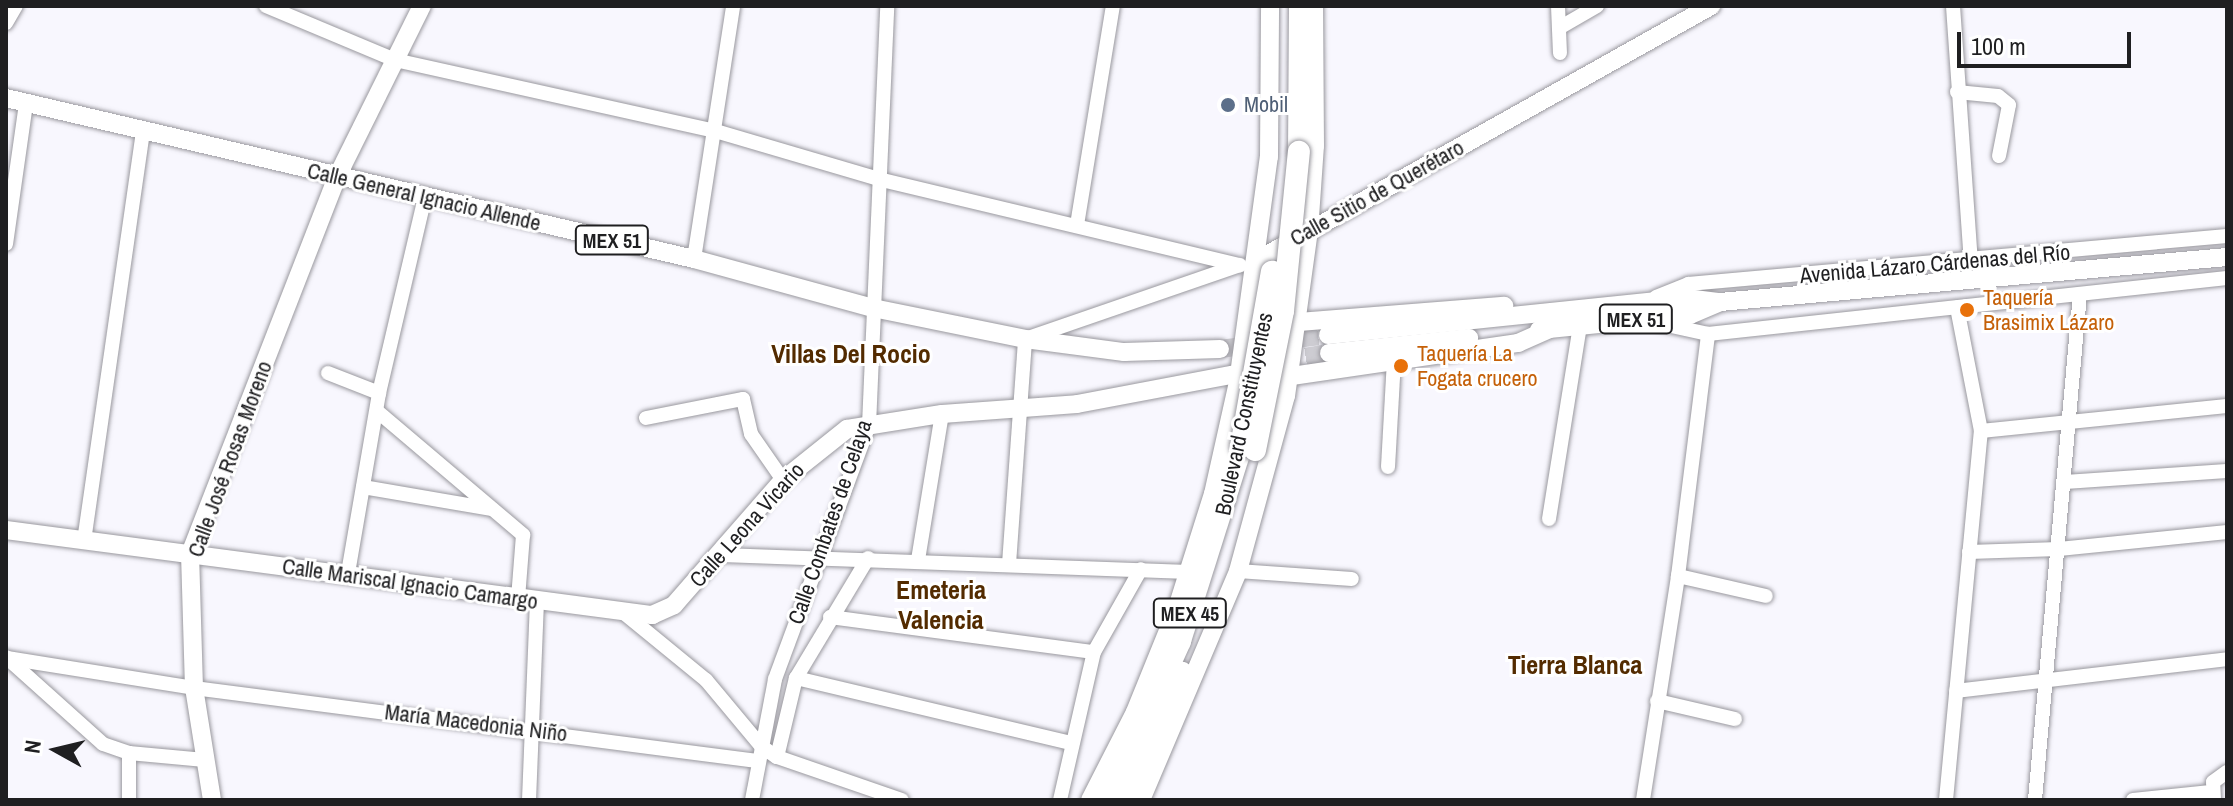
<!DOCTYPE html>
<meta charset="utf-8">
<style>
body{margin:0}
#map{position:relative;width:2233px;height:806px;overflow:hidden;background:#f8f7fe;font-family:"Archivo Narrow",sans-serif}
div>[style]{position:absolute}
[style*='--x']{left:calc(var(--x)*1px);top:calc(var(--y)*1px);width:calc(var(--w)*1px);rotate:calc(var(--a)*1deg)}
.major-tunnel>*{height:18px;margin-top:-9px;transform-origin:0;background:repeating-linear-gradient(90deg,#cdccd2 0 18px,transparent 0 27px)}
.roads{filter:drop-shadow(0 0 2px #99989e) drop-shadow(0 0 2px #99989e)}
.minor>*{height:14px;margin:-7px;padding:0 7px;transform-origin:7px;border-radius:7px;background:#fff}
.major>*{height:18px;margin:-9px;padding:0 9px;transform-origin:9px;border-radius:9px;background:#fff}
.highway>*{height:22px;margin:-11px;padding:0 11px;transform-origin:11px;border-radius:11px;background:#fff}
.bridges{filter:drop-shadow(0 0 2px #99989e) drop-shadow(0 0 2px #99989e)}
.highway-bridge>*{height:22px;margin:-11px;padding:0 11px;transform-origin:11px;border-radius:11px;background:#fff}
.dots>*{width:22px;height:22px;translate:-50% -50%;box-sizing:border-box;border:4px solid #fff;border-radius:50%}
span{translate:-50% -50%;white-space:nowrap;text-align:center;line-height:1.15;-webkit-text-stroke:6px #fff;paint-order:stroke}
.shield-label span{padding:2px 6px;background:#fff;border:2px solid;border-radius:6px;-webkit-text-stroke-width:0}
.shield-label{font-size:20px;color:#1f1f21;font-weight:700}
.service-label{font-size:22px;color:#4e5e75}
.left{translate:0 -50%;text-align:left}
.street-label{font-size:22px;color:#1f1f21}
.food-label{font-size:22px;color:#c56008}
.quarter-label{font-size:26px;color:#532b00;font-weight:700}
.frame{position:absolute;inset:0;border:8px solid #1f1f21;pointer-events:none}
.north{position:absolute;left:16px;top:710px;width:80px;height:80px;-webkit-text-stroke:6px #fff;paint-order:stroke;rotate:278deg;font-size:22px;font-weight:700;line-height:32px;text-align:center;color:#1f1f21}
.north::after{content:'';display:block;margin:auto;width:28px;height:36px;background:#1f1f21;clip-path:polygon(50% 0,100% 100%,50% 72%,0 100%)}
.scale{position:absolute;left:1957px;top:32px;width:174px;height:36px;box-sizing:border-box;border:4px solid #1f1f21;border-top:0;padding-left:10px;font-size:24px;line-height:28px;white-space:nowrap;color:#1f1f21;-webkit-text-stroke:6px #fff;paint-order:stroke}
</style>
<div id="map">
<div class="major-tunnel">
<div style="--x:1220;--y:349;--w:109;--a:-7.4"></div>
<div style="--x:1279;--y:361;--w:51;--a:-9.1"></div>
</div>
<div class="roads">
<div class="minor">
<div style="--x:266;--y:6;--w:140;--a:22.7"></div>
<div style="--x:395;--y:60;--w:325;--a:12.5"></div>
<div style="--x:712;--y:130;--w:173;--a:16.4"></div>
<div style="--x:878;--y:179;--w:372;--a:13.4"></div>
<div style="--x:1558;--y:6;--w:47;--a:87.6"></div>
<div style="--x:1953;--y:6;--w:257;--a:86"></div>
<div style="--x:6;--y:23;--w:20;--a:-60"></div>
<div style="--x:1559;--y:28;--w:44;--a:-30.1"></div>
<div style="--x:1957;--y:92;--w:41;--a:5.6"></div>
<div style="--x:1998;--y:96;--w:14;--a:39"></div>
<div style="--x:2009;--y:105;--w:52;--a:101.1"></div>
<div style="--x:1077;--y:225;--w:222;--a:-80.7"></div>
<div style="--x:6;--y:244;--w:142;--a:-81.9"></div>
<div style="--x:694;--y:259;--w:256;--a:-81.2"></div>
<div style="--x:1656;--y:297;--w:35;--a:-22"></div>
<div style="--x:1688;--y:284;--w:541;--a:-5.09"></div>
<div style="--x:1653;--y:322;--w:56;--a:12.3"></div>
<div style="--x:1708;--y:334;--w:522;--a:-6.16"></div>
<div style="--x:328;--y:373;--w:55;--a:21.4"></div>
<div style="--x:377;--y:411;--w:192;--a:40.3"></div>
<div style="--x:523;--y:535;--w:64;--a:94.5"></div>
<div style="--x:646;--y:418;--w:99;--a:-11.1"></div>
<div style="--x:743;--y:399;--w:36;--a:77"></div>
<div style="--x:751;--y:434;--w:56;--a:55.2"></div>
<div style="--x:1981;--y:431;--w:247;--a:-5.8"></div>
<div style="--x:1388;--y:467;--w:106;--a:-86.8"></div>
<div style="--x:2065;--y:482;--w:162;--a:-3.9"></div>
<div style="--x:363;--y:487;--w:131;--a:9.7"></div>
<div style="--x:1549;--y:519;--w:196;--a:-80.9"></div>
<div style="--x:84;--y:541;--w:414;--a:-81.8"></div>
<div style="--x:1969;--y:552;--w:90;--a:-1.9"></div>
<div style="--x:2059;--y:549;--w:169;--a:-5.8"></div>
<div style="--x:722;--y:555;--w:467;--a:2.1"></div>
<div style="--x:918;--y:560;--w:148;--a:-80.7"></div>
<div style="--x:1009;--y:564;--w:226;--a:-85.9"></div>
<div style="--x:1025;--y:339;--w:227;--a:-19"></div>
<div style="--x:1238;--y:571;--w:114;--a:4"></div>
<div style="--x:348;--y:573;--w:183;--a:-80.2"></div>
<div style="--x:379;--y:393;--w:201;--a:-76.8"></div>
<div style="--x:1678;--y:576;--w:90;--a:12.8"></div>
<div style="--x:624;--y:613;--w:106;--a:39.3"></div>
<div style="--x:706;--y:680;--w:86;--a:50.2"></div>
<div style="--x:761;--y:746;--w:19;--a:35"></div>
<div style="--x:777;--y:757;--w:132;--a:19"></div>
<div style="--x:830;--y:617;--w:266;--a:7.6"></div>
<div style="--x:6;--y:657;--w:130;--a:41.9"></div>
<div style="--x:103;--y:744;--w:28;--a:19"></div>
<div style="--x:129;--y:753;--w:76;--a:5.3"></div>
<div style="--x:7;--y:658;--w:189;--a:9.1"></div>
<div style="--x:194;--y:688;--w:568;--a:7.39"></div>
<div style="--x:796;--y:678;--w:284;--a:13.3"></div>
<div style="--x:1956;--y:691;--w:273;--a:-6.7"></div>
<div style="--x:1657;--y:701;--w:80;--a:13"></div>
<div style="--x:129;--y:753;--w:47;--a:90"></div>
<div style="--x:777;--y:757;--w:81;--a:-76.5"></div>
<div style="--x:796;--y:678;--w:140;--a:-59"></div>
<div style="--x:2214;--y:799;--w:17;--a:-93"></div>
<div style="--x:2213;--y:782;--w:17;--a:-36"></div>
<div style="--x:529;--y:800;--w:199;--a:-87.7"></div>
<div style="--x:752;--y:800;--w:123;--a:-79.2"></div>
<div style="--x:775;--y:679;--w:271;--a:-69.7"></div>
<div style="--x:869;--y:425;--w:419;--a:-87.5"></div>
<div style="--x:1060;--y:800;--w:152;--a:-77.1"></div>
<div style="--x:1094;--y:652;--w:95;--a:-60.5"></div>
<div style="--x:1643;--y:800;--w:227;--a:-81.1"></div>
<div style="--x:1678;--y:576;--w:244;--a:-82.9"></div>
<div style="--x:1946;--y:800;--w:371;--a:-84.6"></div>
<div style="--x:1981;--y:431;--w:126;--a:-101"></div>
<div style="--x:2035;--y:800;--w:508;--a:-84.92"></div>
<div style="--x:2133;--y:800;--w:78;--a:-5.9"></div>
</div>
<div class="major">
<div style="--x:6;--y:98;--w:707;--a:13.17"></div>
<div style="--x:694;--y:259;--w:186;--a:15.3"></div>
<div style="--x:873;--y:308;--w:155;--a:11.5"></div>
<div style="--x:1025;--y:339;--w:100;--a:7.5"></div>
<div style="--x:1124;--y:352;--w:96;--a:-1.8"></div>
<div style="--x:1256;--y:261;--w:522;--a:-29.27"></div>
<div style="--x:1286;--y:323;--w:219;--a:-4.5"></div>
<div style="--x:1539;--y:330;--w:152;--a:-5.7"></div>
<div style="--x:1690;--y:315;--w:30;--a:-23"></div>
<div style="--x:1328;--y:335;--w:360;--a:-5.9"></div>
<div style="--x:1686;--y:298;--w:34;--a:7"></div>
<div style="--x:1720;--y:302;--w:509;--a:-5.07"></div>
<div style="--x:1329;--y:353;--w:141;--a:-6.1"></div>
<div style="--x:1278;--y:378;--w:243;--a:-8.3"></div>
<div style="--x:1518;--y:343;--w:34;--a:-24"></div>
<div style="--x:6;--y:530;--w:652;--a:7.5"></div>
<div style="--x:652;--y:615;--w:24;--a:-24"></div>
<div style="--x:674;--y:605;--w:166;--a:-48.9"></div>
<div style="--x:783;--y:480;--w:82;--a:-38.6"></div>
<div style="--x:847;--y:429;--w:96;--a:-9"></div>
<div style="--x:942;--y:414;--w:135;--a:-4.2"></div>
<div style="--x:1077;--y:404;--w:157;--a:-10.7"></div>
<div style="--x:212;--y:800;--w:113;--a:-99.1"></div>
<div style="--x:194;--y:688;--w:134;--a:-91.7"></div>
<div style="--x:190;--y:554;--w:405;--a:-68.7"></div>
<div style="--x:337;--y:177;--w:191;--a:-63.6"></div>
<div style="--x:1090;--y:800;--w:99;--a:-62.9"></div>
<div style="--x:1135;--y:712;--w:109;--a:-67.9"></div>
<div style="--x:1176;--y:611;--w:123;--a:-72.5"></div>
<div style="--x:1213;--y:494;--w:115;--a:-77.4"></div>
<div style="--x:1238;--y:382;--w:227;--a:-82.2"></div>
<div style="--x:1269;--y:157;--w:151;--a:-89.6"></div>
<div style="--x:1141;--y:800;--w:249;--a:-67"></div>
<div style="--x:1238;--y:571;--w:181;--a:-74.7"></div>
<div style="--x:1286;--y:396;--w:167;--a:-82.1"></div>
<div style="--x:1309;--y:231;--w:85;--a:-86"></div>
<div style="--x:1315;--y:146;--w:140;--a:-90.4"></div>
</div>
<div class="highway">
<div style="--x:1299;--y:152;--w:146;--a:-89.6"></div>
<div style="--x:1108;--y:800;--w:175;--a:-65.6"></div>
<div style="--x:1180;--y:641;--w:203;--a:-72.5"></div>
<div style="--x:1126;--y:800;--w:139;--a:-66.2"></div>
</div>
</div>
<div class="bridges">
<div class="highway-bridge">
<div style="--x:1241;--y:447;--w:178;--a:-80"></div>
<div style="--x:1255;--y:450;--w:142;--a:-78.6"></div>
<div style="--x:1283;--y:311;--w:160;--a:-84.3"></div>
</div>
</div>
<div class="dots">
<div style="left:1228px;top:105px;background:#5c6f8a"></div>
<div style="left:1967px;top:310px;background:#e8710a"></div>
<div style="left:1401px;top:366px;background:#e8710a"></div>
</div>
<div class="shield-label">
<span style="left:612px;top:240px">MEX 51</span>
<span style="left:1636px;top:319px">MEX 51</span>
<span style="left:1190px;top:613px">MEX 45</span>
</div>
<div class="service-label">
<span class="left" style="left:1244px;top:105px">Mobil</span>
</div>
<div class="street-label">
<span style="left:1377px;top:193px;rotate:-29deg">Calle Sitio de Querétaro</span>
<span style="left:424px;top:197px;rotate:13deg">Calle General Ignacio Allende</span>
<span style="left:1935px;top:264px;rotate:-5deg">Avenida Lázaro Cárdenas del Río</span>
<span style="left:1244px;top:414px;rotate:-78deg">Boulevard Constituyentes</span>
<span style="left:230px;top:459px;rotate:-70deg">Calle José Rosas Moreno</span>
<span style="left:830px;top:522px;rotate:-71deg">Calle Combates de Celaya</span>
<span style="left:747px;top:525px;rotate:-48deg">Calle Leona Vicario</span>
<span style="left:410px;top:584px;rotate:8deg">Calle Mariscal Ignacio Camargo</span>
<span style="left:476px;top:723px;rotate:7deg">María Macedonia Niño</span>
</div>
<div class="food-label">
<span class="left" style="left:1983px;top:310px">Taquería<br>Brasimix Lázaro</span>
<span class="left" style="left:1417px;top:366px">Taquería La<br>Fogata crucero</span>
</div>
<div class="quarter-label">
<span style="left:851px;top:354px">Villas Del Rocio</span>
<span style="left:941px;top:605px">Emeteria<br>Valencia</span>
<span style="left:1575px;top:665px">Tierra Blanca</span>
</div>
<div class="frame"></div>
<div class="north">N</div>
<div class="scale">100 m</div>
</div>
